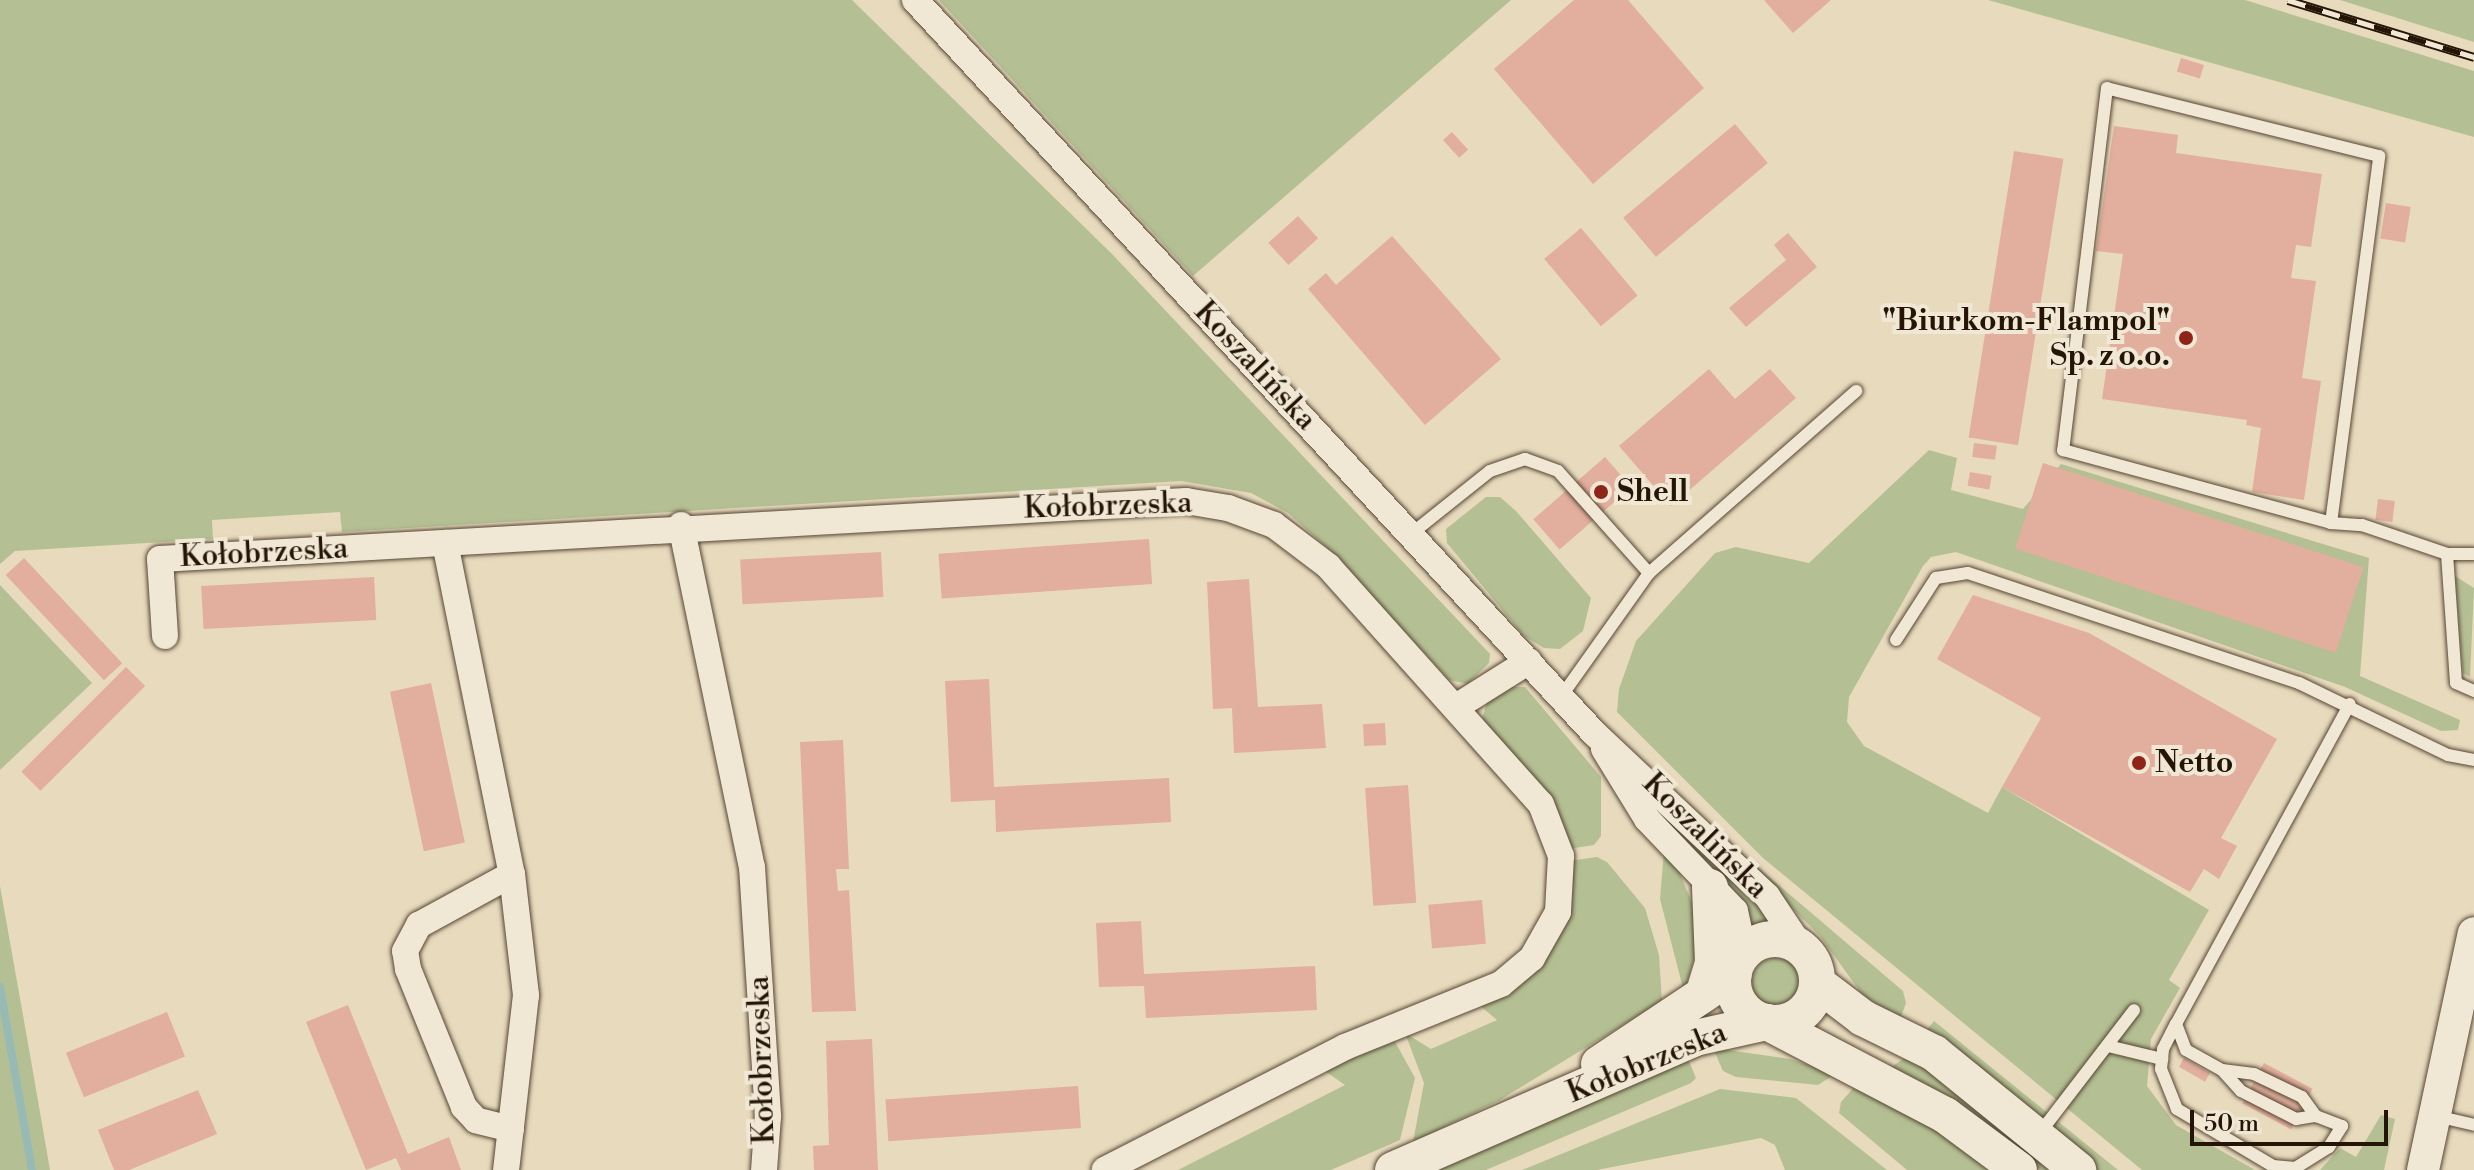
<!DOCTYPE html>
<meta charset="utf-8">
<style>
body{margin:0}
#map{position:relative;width:2474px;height:1170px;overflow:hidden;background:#e8dabd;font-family:"Libre Bodoni",serif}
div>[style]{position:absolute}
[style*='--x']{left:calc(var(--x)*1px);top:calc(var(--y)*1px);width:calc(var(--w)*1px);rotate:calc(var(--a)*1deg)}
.green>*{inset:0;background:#b4c093;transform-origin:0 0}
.round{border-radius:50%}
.stream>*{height:8px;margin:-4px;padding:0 4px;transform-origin:4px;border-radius:4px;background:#97bab4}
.building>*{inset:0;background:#e2ae9d;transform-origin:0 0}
.roads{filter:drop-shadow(0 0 2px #554634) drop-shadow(0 0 2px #554634)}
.service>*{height:12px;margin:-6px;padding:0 6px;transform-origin:6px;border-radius:6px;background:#f0e7d4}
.minor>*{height:26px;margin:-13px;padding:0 13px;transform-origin:13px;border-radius:13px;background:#f0e7d4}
.tertiary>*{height:32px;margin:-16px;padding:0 16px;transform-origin:16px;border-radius:16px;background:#f0e7d4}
.secondary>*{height:36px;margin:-18px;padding:0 18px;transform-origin:18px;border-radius:18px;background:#f0e7d4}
.secondary>.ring{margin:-18px;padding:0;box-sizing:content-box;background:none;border:36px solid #f0e7d4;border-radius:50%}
.rail>*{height:9px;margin-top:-4.5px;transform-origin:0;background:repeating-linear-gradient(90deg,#f0e7d4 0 18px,#241506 0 36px);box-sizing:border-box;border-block:2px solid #241506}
.dots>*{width:22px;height:22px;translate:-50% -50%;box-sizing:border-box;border:4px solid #f0e7d4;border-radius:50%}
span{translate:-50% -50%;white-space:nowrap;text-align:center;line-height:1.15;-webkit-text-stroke:8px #f0e7d4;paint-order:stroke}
.poi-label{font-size:30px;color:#241506;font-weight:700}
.right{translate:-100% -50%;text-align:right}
.left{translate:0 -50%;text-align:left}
.street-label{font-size:30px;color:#241506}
.scale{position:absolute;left:2190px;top:1110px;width:198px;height:36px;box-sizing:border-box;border:4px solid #241506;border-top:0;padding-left:10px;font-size:24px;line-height:28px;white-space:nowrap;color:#241506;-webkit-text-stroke:6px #f0e7d4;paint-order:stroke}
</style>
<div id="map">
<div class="green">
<div style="clip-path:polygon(0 0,852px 0,1112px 254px,1490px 654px,1489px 663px,1468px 684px,1449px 680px,1332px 552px,1288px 513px,1251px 493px,1181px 481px,342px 532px,340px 512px,212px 520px,213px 539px,15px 551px,0 564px)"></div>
<div style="clip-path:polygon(939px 0,1511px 0,1193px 276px)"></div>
<div style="clip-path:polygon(1988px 0,2245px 0,2474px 71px,2474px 137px)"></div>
<div style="clip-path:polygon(2340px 0,2474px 0,2474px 42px)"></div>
<div style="clip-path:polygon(1929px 450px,1957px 458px,1951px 490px,2023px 509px,2061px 464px,2369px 558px,2360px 676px,2460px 720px,2458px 730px,2441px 731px,2345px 687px,1956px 552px,1931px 557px,1923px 566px,1849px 697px,1847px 722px,1864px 746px,1988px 813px,2002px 787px,2209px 910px,2169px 980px,2180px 988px,2151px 1039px,2147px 1086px,2176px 1125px,2255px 1170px,2142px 1170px,1763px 858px,1617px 712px,1619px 689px,1636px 641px,1715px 553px,1736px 547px,1809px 563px)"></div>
<div style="clip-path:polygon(1486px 497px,1500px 497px,1516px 511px,1591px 598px,1583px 631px,1560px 649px,1544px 648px,1524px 636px,1447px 543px,1446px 529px)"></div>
<div style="clip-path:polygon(2455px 576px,2474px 588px,2470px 677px,2463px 673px)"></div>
<div style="clip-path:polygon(0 585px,92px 683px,0 770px)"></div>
<div style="clip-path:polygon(1511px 687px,1525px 687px,1601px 777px,1601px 836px,1594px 845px,1568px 849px,1482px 720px,1487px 702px)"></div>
<div style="clip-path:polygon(1713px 829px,1903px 991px,1906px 1003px,1901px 1017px,1864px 997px,1820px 936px)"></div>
<div style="clip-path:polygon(1697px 841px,1769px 910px,1778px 929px,1746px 934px,1686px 850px)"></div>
<div style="clip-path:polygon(1664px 851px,1675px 862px,1703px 929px,1684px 992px,1660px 899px)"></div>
<div style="clip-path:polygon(1597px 857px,1607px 862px,1645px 908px,1659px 955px,1662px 1001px,1500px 1100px,1413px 1142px,1424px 1083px,1405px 1033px,1431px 1049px,1497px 1020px,1478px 1004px,1508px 990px,1569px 861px)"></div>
<div style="clip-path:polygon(0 886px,29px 1049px,50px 1170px,0 1170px)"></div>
<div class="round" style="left:1752px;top:958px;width:48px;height:48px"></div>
<div style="left:1934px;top:1021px;width:238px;height:14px;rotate:39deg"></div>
<div style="clip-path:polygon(1393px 1038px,1415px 1078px,1400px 1140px,1331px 1170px,1178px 1170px,1345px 1085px,1322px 1069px)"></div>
<div style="clip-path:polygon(1713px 1048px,1790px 1059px,1835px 1074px,1818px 1085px,1736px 1077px,1723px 1071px)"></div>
<div style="clip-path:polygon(1909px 1055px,2053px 1170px,2041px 1170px,1890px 1068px)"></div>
<div style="clip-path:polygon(1688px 1059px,1696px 1078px,1691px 1083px,1486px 1170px,1431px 1170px)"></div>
<div style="clip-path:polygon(1857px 1084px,1888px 1098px,1996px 1170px,1907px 1170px,1839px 1113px,1841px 1102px)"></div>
<div style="clip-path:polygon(1720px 1089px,1796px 1098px,1887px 1170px,1785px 1170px,1775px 1145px,1761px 1138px,1597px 1170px,1522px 1170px)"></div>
<div style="clip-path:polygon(2381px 1115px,2395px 1119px,2384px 1170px,2320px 1170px,2340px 1148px,2356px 1157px)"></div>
</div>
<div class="stream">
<div style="--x:0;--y:987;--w:186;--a:80.1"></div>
</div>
<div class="building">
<div style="clip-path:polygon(1574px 0,1628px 0,1704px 88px,1593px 184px,1494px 69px)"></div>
<div style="clip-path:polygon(1764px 0,1831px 0,1793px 33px)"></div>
<div style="left:2181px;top:58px;width:24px;height:14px;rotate:17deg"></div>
<div style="left:1735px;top:124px;width:51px;height:146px;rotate:50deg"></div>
<div style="clip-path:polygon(2114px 126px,2178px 135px,2176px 153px,2322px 174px,2311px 247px,2296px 245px,2291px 278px,2316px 281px,2302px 378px,2321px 381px,2304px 500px,2252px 492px,2261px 428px,2246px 425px,2247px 420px,2102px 399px,2123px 254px,2096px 251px)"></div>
<div style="left:1452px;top:132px;width:24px;height:12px;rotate:48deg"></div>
<div style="left:2014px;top:151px;width:50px;height:290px;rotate:9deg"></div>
<div style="left:2386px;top:203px;width:25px;height:36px;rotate:9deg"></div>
<div style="left:1298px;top:216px;width:30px;height:40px;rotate:48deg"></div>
<div style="left:1581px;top:228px;width:88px;height:48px;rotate:50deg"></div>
<div style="clip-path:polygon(1788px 233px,1817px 267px,1746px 327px,1729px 308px,1786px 260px,1774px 245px)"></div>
<div style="clip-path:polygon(1392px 236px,1501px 359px,1425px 425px,1308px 289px,1326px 273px,1336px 285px)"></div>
<div style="clip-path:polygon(1709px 369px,1735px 399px,1770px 369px,1796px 398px,1671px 506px,1619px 446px)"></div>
<div style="left:1974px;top:443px;width:23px;height:14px;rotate:7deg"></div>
<div style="left:1605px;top:457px;width:40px;height:95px;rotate:49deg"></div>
<div style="left:2043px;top:463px;width:337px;height:90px;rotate:18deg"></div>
<div style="left:1970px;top:472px;width:22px;height:14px;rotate:10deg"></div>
<div style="left:2378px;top:499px;width:17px;height:21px;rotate:7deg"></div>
<div style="left:1149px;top:539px;width:45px;height:211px;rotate:86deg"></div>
<div style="left:881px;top:552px;width:45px;height:141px;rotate:87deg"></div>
<div style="left:24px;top:558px;width:144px;height:25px;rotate:47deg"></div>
<div style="left:374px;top:577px;width:43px;height:173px;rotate:87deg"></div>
<div style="clip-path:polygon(1249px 579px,1258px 707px,1322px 704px,1326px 748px,1234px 753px,1232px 708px,1213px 709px,1207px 582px)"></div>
<div style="clip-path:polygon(1973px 595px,2089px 633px,2277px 739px,2221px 838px,2237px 846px,2219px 879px,2204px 869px,2190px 892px,2002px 787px,2041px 718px,1937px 659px)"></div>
<div style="left:126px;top:667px;width:27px;height:148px;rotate:45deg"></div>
<div style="clip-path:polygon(989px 679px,994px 787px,1169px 778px,1171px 822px,996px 832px,995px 800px,951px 802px,945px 681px)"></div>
<div style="left:431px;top:683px;width:163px;height:42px;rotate:78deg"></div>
<div style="left:1385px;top:723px;width:22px;height:22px;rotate:87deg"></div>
<div style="clip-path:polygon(843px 740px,849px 869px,836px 869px,838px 891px,849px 890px,856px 1011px,812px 1012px,800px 742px)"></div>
<div style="left:1408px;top:785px;width:118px;height:43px;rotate:86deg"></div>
<div style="left:1482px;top:900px;width:44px;height:54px;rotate:85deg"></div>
<div style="clip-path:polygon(1141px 921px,1144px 974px,1315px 966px,1317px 1010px,1146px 1018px,1144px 986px,1099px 987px,1096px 923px)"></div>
<div style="clip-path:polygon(348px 1005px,408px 1154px,449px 1137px,461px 1170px,401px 1170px,396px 1158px,366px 1170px,306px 1022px)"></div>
<div style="left:167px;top:1012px;width:48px;height:109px;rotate:68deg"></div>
<div style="clip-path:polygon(872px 1039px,878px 1170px,814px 1170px,813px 1146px,829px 1145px,826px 1041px)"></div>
<div style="left:2184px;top:1058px;width:30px;height:10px;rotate:30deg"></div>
<div style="left:2264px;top:1063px;width:55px;height:46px;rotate:28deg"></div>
<div style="left:1078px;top:1086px;width:42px;height:193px;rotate:86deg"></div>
<div style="clip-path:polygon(198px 1090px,217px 1134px,129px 1170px,114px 1170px,98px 1130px)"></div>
</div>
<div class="roads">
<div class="service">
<div style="--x:2331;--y:523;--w:370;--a:-82.5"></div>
<div style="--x:2379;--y:156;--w:280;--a:-166"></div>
<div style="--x:2107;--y:88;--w:365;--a:96.9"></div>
<div style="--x:2063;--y:450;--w:278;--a:15.2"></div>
<div style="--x:2331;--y:523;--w:31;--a:4"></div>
<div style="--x:2362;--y:525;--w:90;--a:18.8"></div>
<div style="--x:2447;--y:554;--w:27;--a:0"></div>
<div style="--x:1411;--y:534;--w:101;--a:-38.6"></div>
<div style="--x:1490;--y:471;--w:37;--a:-19"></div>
<div style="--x:1525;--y:459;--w:35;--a:20"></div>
<div style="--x:1558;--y:471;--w:137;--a:48.3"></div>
<div style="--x:1649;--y:573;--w:152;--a:125.4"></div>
<div style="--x:2447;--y:554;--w:129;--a:86"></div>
<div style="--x:2456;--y:683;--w:20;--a:24"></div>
<div style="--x:1649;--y:573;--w:276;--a:-41.3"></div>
<div style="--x:1896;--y:640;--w:74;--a:-57.2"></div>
<div style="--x:1936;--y:578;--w:32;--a:-9"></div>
<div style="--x:1968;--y:573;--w:349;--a:18.4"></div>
<div style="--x:2299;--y:683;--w:165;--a:25.8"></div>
<div style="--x:2448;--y:755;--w:26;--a:11"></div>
<div style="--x:2176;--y:1024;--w:28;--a:69"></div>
<div style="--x:2186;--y:1050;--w:41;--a:29.1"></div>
<div style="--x:2222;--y:1070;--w:28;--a:48"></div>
<div style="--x:2241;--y:1091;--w:62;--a:27"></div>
<div style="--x:2296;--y:1119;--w:20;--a:-9"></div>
<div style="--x:2316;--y:1116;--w:28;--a:21"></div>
<div style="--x:2342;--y:1126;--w:25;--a:122"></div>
<div style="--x:2329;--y:1147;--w:40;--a:148"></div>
<div style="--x:2295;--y:1168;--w:22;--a:-175"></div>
<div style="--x:2273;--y:1166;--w:112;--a:-149.3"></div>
<div style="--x:2177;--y:1109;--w:43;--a:-111.8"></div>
<div style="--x:2161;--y:1069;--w:20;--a:-84"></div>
<div style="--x:2163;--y:1049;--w:28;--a:-63"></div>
<div style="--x:2176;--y:1024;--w:364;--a:-61.5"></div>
<div style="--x:2108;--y:1046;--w:56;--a:13.5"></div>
<div style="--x:2222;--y:1070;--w:32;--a:7"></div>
<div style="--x:2254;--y:1074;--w:53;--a:25.6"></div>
<div style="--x:2302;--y:1097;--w:24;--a:54"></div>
<div style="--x:2436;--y:1116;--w:39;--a:13"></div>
<div style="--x:2039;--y:1134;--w:156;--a:-52.5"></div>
</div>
<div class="minor">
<div style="--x:915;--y:0;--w:999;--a:47.19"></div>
<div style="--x:1594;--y:733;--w:238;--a:43.3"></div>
<div style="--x:1767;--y:896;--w:65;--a:56.3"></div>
<div style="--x:681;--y:525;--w:349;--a:78.3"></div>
<div style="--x:752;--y:867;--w:250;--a:86.3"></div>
<div style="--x:768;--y:1116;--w:54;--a:94.2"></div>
<div style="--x:445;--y:543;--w:338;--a:78.6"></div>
<div style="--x:512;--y:874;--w:122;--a:83.4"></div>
<div style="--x:526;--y:995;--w:176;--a:96.5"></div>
<div style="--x:165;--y:636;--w:77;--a:-93.7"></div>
<div style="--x:160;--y:559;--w:1028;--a:-3.24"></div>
<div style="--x:1186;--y:501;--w:43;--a:9.5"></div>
<div style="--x:1228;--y:508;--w:49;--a:20.3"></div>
<div style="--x:1274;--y:525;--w:68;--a:37.2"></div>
<div style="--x:1328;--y:566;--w:319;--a:48.2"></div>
<div style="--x:1541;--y:804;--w:56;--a:69"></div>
<div style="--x:1561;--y:856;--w:56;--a:93.1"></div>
<div style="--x:1558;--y:912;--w:53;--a:119.5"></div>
<div style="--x:1532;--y:958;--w:40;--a:140"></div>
<div style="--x:1501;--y:984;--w:168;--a:158"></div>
<div style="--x:1345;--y:1047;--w:270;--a:152.9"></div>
<div style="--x:1456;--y:707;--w:86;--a:-32.2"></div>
<div style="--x:1604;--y:749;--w:82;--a:58.4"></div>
<div style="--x:1647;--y:819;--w:127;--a:46.3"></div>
<div style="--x:1735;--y:911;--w:43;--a:77.9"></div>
<div style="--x:511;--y:1129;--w:36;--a:-166"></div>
<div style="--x:476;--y:1120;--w:18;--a:-133"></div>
<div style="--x:464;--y:1107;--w:149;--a:-112.1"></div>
<div style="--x:408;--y:969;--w:18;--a:-99"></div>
<div style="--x:405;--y:951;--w:30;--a:-62"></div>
<div style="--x:419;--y:925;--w:106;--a:-28.7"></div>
</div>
<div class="tertiary">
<div style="--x:2423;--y:1170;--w:242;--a:-77.9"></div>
</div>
<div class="secondary">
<div class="ring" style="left:1733px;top:939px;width:48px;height:48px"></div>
<div style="--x:1817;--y:983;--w:58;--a:37.3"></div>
<div style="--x:1863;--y:1018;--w:79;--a:26.2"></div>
<div style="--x:1934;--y:1053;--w:186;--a:39.1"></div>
<div style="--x:1705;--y:989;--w:28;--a:-73"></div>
<div style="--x:1713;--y:962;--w:75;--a:-92.3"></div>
<div style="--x:1767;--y:1022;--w:201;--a:27.6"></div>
<div style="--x:1945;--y:1115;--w:92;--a:36.6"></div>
<div style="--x:1599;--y:1064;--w:162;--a:-33.7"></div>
<div style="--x:1393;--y:1170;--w:330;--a:-23.6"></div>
<div style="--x:1695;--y:1038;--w:74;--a:-12.5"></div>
</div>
</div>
<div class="rail">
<div style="--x:2288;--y:0;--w:195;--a:17"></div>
</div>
<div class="dots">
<div style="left:2186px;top:338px;background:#8f2418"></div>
<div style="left:1601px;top:492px;background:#8f2418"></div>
<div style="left:2139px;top:763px;background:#8f2418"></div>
</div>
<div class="poi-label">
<span class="right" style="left:2170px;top:338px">"Biurkom-Flampol"<br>Sp. z o.o.</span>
<span class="left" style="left:1617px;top:492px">Shell</span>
<span class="left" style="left:2155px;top:763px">Netto</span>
</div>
<div class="street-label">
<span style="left:1255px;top:366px;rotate:47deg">Koszalińska</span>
<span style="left:1108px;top:506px;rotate:-2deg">Kołobrzeska</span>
<span style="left:264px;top:553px;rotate:-3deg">Kołobrzeska</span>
<span style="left:1705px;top:836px;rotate:45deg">Koszalińska</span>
<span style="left:762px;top:1060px;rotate:-92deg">Kołobrzeska</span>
<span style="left:1647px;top:1063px;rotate:-22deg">Kołobrzeska</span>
</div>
<div class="scale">50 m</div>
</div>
